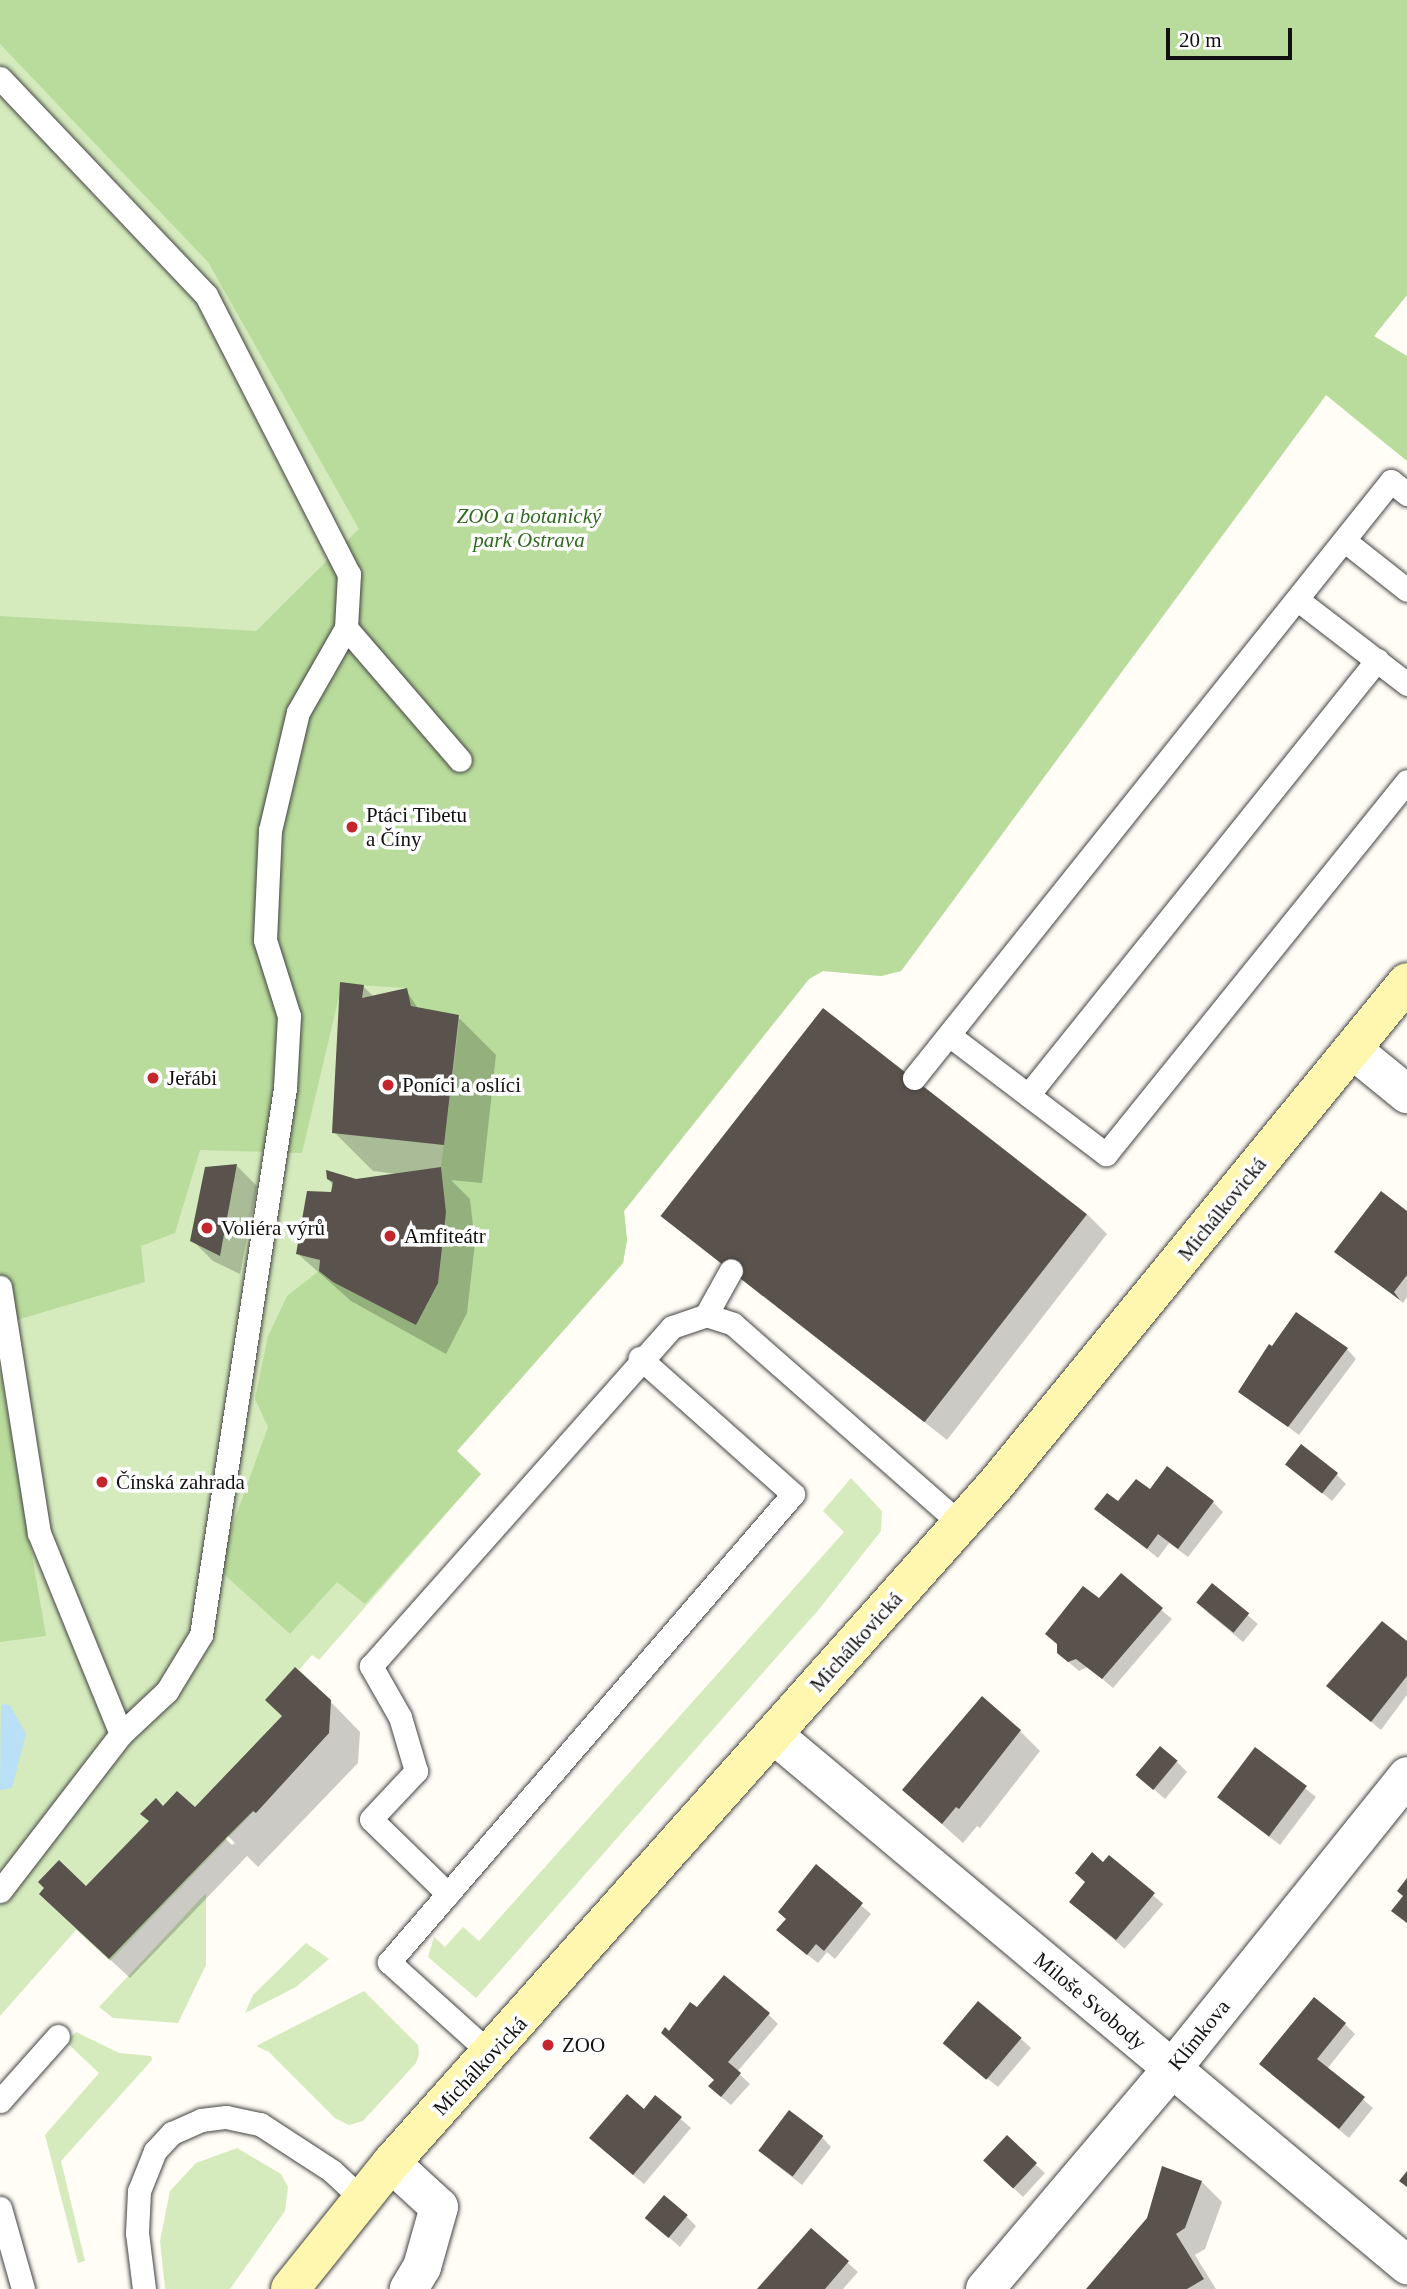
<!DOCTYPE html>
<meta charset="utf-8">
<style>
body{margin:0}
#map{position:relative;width:1407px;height:2289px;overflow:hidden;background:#fffdf5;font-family:"Times New Roman",serif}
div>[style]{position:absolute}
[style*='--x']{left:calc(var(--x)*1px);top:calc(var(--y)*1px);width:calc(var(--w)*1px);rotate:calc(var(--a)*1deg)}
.green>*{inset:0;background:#d5ebbd}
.forest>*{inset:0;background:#b9dc9c}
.water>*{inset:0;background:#b9e0f7}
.shadow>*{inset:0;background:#0003;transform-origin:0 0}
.building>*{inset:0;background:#5a524d;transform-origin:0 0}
.roads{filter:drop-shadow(0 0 2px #444) drop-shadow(0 0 2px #444)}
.lane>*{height:23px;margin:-11.5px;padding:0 11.5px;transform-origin:11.5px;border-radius:11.5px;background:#fff}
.street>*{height:38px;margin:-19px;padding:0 19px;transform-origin:19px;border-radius:19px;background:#fff}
.secondary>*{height:38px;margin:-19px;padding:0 19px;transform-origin:19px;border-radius:19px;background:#fff6b0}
.dots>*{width:19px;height:19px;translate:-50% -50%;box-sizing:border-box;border:4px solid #fff;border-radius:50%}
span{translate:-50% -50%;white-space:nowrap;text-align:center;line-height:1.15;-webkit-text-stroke:7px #fff;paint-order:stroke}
.park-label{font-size:21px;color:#2f6b1f;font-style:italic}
.poi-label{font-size:21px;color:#111}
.left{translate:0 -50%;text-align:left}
.street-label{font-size:21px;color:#111}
.scale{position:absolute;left:1166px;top:28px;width:126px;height:32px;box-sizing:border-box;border:4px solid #111;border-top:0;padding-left:9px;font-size:21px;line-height:24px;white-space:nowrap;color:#111;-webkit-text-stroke:5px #fff;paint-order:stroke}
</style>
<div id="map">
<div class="green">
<div style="clip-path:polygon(0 0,1407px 0,1407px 295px,1326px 395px,901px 971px,881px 976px,823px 971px,809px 979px,624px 1211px,627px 1240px,623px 1263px,457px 1451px,481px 1474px,319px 1660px,312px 1655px,299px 1670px,331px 1700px,329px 1733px,110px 1961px,76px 1930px,0 2016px)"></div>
<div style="clip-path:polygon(851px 1478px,882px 1511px,881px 1531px,820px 1608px,476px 1998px,428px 1957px,434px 1937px,445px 1947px,463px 1927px,479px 1941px,844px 1532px,823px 1511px)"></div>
<div style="clip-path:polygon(206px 1893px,206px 1965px,178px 2023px,113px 2018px,99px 2007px)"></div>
<div style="clip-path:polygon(306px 1943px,329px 1959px,296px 1987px,245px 2013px,253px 1995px)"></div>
<div style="clip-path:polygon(364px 1991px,418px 2045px,419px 2054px,416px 2063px,363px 2121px,349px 2125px,335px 2118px,269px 2052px,256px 2046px)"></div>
<div style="clip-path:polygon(76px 2032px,119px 2053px,151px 2056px,152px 2060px,61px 2161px,85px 2261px,78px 2263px,45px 2135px,99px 2073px,66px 2042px)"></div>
<div style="clip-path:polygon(237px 2148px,281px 2174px,288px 2187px,285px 2211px,230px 2289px,165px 2289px,160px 2241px,170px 2191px,196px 2163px)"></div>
</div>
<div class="forest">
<div style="clip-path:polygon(0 0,1407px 0,1407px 295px,1374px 336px,1407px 356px,1407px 461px,1326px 395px,901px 971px,881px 976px,823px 971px,809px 979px,624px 1211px,627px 1240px,623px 1263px,457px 1451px,481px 1474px,365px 1604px,337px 1582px,290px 1634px,217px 1568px,268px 1427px,255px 1399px,268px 1336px,287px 1296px,319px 1271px,416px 1325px,446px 1212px,441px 1167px,460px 1017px,412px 1010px,406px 988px,342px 984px,302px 1153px,200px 1150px,175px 1233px,141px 1246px,145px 1282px,0 1325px,0 616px,256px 631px,359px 529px,208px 262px,0 44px)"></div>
<div style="clip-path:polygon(0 1370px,46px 1636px,0 1642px)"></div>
</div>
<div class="water">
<div style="clip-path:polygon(1px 1704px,10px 1705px,26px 1734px,12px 1788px,0 1790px)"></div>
</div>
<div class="shadow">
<div style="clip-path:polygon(363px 986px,375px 998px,406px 990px,419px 1010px,458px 1017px,496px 1055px,482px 1183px,451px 1180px,470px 1199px,475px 1243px,467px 1313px,446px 1354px,351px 1301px,298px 1254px,339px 1197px,328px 1178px,355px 1181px,397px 1174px,373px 1171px,334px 1132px)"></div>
<div style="clip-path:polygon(237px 1166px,257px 1186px,240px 1274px,213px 1261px,192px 1240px)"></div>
<div style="clip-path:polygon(1407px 1213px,1407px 1297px,1403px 1303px,1337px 1251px)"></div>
<div style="clip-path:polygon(1087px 1214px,1107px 1234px,947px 1440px,664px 1216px)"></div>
<div style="clip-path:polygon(1347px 1349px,1356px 1359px,1299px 1435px,1241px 1392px)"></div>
<div style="clip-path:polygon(1288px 1465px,1336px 1474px,1346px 1484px,1332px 1501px)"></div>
<div style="clip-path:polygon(1150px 1491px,1213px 1502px,1223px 1512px,1188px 1557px,1169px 1543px,1158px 1558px,1096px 1508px)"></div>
<div style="clip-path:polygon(1121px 1576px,1172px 1619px,1113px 1688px,1088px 1667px,1079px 1671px,1058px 1653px)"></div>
<div style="clip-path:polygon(1212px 1585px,1258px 1624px,1243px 1642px,1207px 1612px)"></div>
<div style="clip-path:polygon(1407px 1643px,1407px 1695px,1381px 1730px,1328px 1686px)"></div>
<div style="clip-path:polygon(evenodd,330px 1701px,360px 1732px,358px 1763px,258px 1867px,247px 1856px,130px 1978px,61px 1914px,164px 1808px,210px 1824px,330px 1701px,225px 1833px,235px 1843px,232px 1845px,225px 1838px,225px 1833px)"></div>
<div style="clip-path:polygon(1020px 1731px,1040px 1751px,980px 1828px,977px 1826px,963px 1843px,904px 1790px)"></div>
<div style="clip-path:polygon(1256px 1749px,1316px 1797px,1280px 1845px,1229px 1806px)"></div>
<div style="clip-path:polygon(1177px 1762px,1187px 1772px,1165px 1799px,1149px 1785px)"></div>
<div style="left:1109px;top:1857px;width:72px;height:59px;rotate:41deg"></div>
<div style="clip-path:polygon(817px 1867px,871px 1914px,835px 1959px,827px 1952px,818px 1963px,788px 1940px,788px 1919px)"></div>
<div style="clip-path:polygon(697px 2010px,768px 2014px,778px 2024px,737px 2072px,750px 2084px,731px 2105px,720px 2096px,716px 2081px,670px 2033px)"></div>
<div style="clip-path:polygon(1345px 2024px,1355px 2034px,1327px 2069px,1373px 2108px,1349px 2138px,1271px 2074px)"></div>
<div style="clip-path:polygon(1021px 2039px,1031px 2048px,998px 2087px,955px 2053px)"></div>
<div style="clip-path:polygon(656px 2098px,691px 2128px,644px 2184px,601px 2148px)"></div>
<div style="clip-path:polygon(822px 2137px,831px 2147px,802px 2185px,770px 2160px)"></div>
<div style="clip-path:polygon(1035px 2164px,1045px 2173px,1023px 2197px,995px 2171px)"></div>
<div style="clip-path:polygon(1202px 2182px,1222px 2202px,1205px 2249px,1195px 2255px,1216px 2289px,1090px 2289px)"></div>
<div style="clip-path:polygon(687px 2217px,696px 2226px,680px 2247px,647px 2218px)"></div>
<div style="clip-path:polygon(811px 2230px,858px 2272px,843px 2289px,761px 2289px)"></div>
</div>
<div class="building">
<div style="clip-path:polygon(340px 982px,364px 985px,362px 998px,407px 988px,411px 1006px,459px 1015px,444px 1145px,332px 1133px)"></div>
<div style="left:823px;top:1008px;width:335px;height:264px;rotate:38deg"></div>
<div style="clip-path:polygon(237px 1164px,220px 1256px,190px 1241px,205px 1167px)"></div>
<div style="clip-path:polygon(441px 1167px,446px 1212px,438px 1283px,416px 1325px,333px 1282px,319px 1271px,320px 1260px,296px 1254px,307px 1191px,331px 1192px,333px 1182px,327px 1179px,326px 1170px,356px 1179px)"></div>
<div style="clip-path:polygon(1381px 1191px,1407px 1211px,1407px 1275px,1394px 1292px,1400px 1300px,1334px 1252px)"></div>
<div style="clip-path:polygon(1296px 1312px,1348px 1348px,1288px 1427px,1238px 1392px,1269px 1344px,1272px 1346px)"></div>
<div style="left:1301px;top:1444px;width:47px;height:26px;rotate:38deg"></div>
<div style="clip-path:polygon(1167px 1466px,1214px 1501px,1178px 1549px,1158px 1534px,1147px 1549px,1094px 1509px,1107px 1493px,1118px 1501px,1136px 1479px,1150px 1489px)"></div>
<div style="clip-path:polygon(1121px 1573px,1163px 1608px,1102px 1679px,1076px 1659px,1068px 1662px,1057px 1653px,1057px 1644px,1045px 1634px,1083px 1586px,1099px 1598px)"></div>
<div style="left:1212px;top:1583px;width:48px;height:25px;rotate:39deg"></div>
<div style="clip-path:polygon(1382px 1621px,1407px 1641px,1407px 1676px,1371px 1722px,1326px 1686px)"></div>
<div style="clip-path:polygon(295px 1667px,331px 1700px,329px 1733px,256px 1813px,253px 1811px,226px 1838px,109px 1959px,39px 1894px,44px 1888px,38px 1882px,59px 1860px,86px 1886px,149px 1821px,140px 1814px,156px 1798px,163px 1806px,177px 1791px,195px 1807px,282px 1716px,265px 1700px)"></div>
<div style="clip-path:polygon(982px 1696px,1021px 1730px,959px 1809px,956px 1807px,942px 1824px,902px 1790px)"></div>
<div style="left:1160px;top:1746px;width:23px;height:38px;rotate:40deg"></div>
<div style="left:1255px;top:1747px;width:65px;height:63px;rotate:37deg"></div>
<div style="clip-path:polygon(1092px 1852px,1103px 1862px,1109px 1855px,1155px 1893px,1116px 1940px,1069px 1902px,1085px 1882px,1075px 1873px)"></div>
<div style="clip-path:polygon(816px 1864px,863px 1903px,824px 1951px,816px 1944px,807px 1955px,776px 1930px,786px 1919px,778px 1912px)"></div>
<div style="clip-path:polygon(1407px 1878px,1407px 1923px,1391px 1911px,1403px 1896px,1397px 1891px)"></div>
<div style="clip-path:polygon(724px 1975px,770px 2013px,728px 2062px,741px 2073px,721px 2097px,708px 2086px,714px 2080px,661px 2033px,665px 2027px,669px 2031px,690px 2002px,697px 2007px)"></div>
<div style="clip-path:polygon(1314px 1997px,1346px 2023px,1317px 2059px,1365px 2097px,1339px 2129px,1259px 2064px)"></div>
<div style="left:978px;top:2001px;width:57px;height:55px;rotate:40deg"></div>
<div style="clip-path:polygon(627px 2094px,644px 2109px,655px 2095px,682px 2117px,633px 2175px,589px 2138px)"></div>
<div style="left:789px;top:2110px;width:43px;height:51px;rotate:37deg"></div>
<div style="left:1007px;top:2135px;width:41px;height:35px;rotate:43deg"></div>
<div style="clip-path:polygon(1162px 2166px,1202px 2181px,1185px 2228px,1176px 2234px,1204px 2279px,1187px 2289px,1086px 2289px,1147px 2218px)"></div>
<div style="clip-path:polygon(1407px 2171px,1407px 2187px,1399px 2181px)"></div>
<div style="left:664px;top:2195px;width:31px;height:30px;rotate:40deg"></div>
<div style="clip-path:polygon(811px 2228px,849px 2261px,825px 2289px,757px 2289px)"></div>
</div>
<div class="roads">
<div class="lane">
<div style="--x:0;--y:78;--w:299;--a:46.5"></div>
<div style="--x:206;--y:295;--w:314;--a:62.9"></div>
<div style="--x:349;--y:574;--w:54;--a:93.2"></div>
<div style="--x:346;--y:628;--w:97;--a:119.7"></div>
<div style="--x:298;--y:712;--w:121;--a:103.3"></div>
<div style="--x:270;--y:830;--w:110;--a:92.6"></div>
<div style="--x:265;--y:940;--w:80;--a:72.5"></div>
<div style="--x:289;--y:1016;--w:72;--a:93.2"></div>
<div style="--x:285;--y:1088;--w:553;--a:98.73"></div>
<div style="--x:201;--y:1635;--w:66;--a:121.3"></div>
<div style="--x:167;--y:1691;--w:63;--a:136.9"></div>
<div style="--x:121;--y:1734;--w:198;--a:127.6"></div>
<div style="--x:1345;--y:541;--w:79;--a:38.3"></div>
<div style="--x:1298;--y:600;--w:138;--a:37.6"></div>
<div style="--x:346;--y:628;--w:174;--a:49.2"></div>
<div style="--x:949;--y:1035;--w:197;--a:37.2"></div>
<div style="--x:1106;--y:1154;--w:479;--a:-51.1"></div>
<div style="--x:914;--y:1078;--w:764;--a:-51.38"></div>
<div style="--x:1391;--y:481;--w:21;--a:39"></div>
<div style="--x:1028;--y:1095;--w:558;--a:-51.26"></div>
<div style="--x:0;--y:1287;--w:249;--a:81"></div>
<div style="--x:39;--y:1533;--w:217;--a:67.8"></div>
<div style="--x:706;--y:1315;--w:51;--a:-60.9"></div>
<div style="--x:448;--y:1894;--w:107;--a:-135.8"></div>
<div style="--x:371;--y:1819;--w:66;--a:-46.8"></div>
<div style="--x:416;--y:1771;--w:56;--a:-106.5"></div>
<div style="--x:400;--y:1717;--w:59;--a:-119.6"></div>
<div style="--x:371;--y:1666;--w:453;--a:-48.4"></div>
<div style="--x:672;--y:1327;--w:36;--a:-19"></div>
<div style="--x:706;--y:1315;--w:28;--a:18"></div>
<div style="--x:733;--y:1324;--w:303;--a:41.3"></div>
<div style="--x:490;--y:2053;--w:136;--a:-138"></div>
<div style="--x:389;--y:1962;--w:618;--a:-49.2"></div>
<div style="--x:793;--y:1494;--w:205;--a:-138.4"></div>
<div style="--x:0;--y:2101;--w:87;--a:-48.3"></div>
<div style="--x:0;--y:2208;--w:84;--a:74.1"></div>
<div style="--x:144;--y:2289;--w:56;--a:-97.1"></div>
<div style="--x:137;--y:2233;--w:42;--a:-87.3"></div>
<div style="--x:139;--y:2191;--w:43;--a:-68.2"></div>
<div style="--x:155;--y:2151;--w:25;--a:-47"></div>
<div style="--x:172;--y:2133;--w:32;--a:-24"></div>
<div style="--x:201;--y:2120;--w:25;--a:-7"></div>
<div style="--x:226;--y:2117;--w:35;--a:12"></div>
<div style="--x:260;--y:2124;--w:86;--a:33.1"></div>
<div style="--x:332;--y:2171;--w:40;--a:43"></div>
</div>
<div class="street">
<div style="--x:1353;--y:1050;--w:70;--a:39.2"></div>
<div style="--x:774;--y:1735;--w:826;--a:39.94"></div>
<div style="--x:391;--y:2163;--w:65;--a:42.5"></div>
<div style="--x:439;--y:2207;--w:62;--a:105.8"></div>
<div style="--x:422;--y:2267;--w:26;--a:121"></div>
<div style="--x:985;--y:2289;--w:287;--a:-49.7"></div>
<div style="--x:1171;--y:2070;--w:377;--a:-51.2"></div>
</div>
<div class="secondary">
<div style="--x:290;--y:2289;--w:161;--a:-51.3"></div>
<div style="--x:391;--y:2163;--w:911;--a:-48.29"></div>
<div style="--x:997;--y:1483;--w:647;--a:-50.7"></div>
</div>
</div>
<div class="dots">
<div style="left:352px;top:827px;background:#c4262e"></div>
<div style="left:153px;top:1078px;background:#c4262e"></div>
<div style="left:388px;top:1085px;background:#c4262e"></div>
<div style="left:207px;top:1228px;background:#c4262e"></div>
<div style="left:390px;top:1236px;background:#c4262e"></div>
<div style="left:102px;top:1482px;background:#c4262e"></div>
<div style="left:548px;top:2045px;background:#c4262e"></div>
</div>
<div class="park-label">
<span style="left:529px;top:528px">ZOO a botanický<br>park Ostrava</span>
</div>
<div class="poi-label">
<span class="left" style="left:366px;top:827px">Ptáci Tibetu<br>a Číny</span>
<span class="left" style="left:167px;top:1078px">Jeřábi</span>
<span class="left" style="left:402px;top:1085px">Poníci a oslíci</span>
<span class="left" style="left:221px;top:1228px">Voliéra výrů</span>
<span class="left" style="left:404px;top:1236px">Amfiteátr</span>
<span class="left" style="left:116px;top:1482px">Čínská zahrada</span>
<span class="left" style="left:562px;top:2045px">ZOO</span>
</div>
<div class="street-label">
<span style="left:1222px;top:1209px;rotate:-51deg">Michálkovická</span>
<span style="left:856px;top:1642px;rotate:-48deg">Michálkovická</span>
<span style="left:1090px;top:2001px;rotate:40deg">Miloše Svobody</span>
<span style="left:1199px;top:2035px;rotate:-51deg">Klímkova</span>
<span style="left:480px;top:2066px;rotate:-47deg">Michálkovická</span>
</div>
<div class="scale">20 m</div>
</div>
